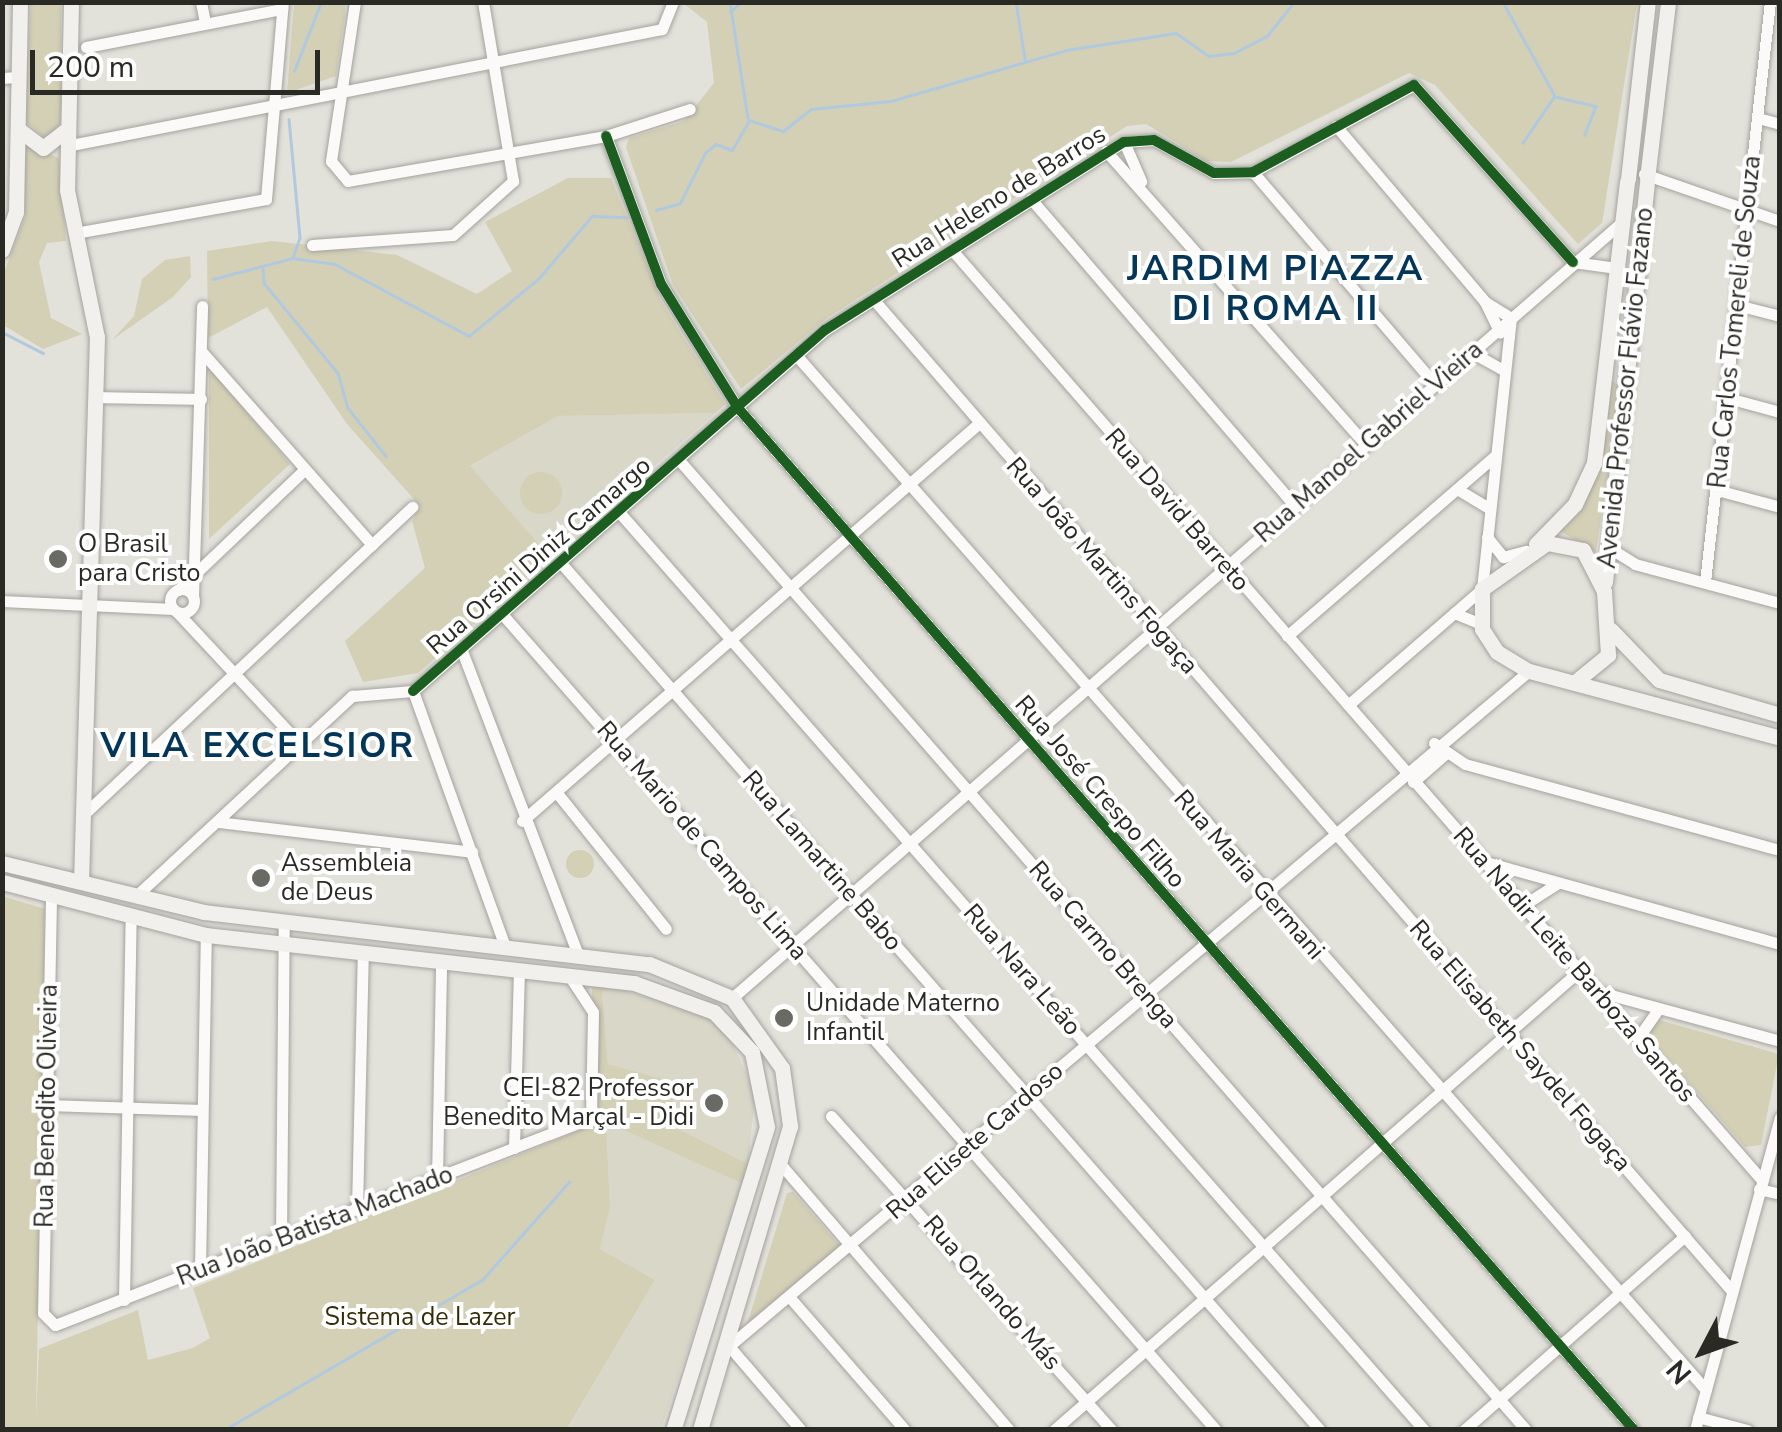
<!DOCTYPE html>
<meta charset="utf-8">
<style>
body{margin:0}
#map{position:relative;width:1782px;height:1432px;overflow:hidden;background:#e2e1da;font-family:"Nunito Sans",sans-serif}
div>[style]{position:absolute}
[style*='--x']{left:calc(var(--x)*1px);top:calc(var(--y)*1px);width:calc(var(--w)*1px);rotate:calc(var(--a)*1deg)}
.built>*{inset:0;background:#d8d7c8}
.green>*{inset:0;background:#d4d0b6}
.round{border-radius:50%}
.stream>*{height:2.5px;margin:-1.25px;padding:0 1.25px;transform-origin:1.25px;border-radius:1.25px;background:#b0c9df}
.roads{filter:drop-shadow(0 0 2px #a4a39e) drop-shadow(0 0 2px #a4a39e)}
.street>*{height:11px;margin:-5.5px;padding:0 5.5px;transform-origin:5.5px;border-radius:5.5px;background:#fbfaf9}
.street>.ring{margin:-5.5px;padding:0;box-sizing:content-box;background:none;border:11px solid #fbfaf9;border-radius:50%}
.secondary>*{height:15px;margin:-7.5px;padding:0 7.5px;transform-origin:7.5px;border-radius:7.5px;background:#f1f0ed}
.cycleway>*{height:10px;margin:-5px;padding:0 5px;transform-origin:5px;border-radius:5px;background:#1b5e20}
.dots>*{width:28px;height:28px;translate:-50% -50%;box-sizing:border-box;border:5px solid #fff;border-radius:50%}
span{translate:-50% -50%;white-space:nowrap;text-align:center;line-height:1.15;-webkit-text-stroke:8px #fff;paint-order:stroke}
.street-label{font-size:25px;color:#2a2a25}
.poi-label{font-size:25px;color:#2a2a25}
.left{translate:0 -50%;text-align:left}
.right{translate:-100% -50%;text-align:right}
.park-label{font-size:25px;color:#322d05}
.district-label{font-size:35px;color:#043659;font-weight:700;letter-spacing:2.5px}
.frame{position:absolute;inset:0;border:5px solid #2a2a25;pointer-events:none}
.north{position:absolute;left:1652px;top:1302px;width:100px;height:100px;-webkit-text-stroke:8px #fff;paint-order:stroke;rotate:229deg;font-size:28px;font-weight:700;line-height:40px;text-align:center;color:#2a2a25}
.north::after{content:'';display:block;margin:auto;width:35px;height:45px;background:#2a2a25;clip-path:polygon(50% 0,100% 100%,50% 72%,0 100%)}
.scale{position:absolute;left:30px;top:50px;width:290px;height:45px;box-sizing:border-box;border:5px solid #2a2a25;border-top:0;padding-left:12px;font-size:30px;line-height:35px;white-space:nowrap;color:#2a2a25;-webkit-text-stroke:8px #fff;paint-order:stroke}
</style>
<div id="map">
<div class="built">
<div style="clip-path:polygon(715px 413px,550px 557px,469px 467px,558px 416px)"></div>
<div style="clip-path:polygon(610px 986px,706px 1016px,729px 1037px,755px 1092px,748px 1164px,663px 1121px,680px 1084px,608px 1064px,602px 992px)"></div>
<div style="clip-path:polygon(606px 1122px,743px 1184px,661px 1429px,567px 1430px,655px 1280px,600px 1249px,610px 1207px)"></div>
</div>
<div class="green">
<div style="clip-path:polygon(31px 3px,61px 3px,61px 122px,47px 140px,24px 120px)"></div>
<div style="clip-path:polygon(294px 3px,345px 3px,345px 15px,336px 76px,287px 93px)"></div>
<div style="clip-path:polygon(683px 3px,1637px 3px,1602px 223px,1578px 244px,1435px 85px,1409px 73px,1231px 162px,1207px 161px,1146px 124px,1127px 126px,827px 318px,741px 389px,673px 285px,626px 147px,629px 138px,684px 121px,714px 83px,707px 22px)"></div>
<div style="clip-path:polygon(23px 144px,59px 158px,66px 241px,47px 243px,39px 262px,51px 318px,82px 334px,43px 349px,3px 325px,3px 275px,25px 217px)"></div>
<div style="clip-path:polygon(568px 178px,611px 178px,661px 301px,725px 404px,715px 413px,558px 416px,470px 466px,550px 557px,418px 673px,363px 682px,345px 641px,425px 568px,412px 521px,420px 506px,347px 424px,267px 307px,208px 338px,207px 251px,272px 241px,397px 255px,477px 294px,512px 271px,485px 222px)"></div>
<div style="clip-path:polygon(190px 256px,191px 277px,173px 297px,112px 340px,134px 316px,142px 279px,165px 260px)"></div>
<div style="clip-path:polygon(213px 371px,290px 464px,209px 539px,209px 373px)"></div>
<div style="clip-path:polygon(1611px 380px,1620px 386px,1596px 552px,1560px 531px,1601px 466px)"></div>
<div class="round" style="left:520px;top:472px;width:42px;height:42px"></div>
<div class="round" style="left:566px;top:850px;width:28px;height:28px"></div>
<div style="clip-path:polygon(2px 896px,45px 909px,36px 1421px,39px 1349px,138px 1310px,148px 1360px,193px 1348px,210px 1338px,193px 1288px,595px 1124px,592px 985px,610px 986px,602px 992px,608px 1064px,681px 1084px,663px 1121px,748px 1164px,743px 1184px,606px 1122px,610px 1207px,600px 1249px,655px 1280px,567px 1429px,3px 1429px)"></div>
<div style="clip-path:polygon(1659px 1020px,1779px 1054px,1761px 1145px,1745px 1147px,1654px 1043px,1649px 1031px)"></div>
<div style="clip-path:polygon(793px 1192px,840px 1246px,746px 1328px,787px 1193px)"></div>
</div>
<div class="stream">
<div style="--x:730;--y:2;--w:117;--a:81.2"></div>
<div style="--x:1016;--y:2;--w:58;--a:81"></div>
<div style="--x:1503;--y:2;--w:107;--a:61"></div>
<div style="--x:1555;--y:96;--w:57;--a:124.2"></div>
<div style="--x:730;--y:12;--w:15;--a:-42"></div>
<div style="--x:294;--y:71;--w:74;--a:-68.6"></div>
<div style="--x:1557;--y:97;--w:40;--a:13"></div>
<div style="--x:1596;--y:106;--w:31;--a:111"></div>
<div style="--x:289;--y:119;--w:120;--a:84.7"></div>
<div style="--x:300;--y:238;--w:20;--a:110"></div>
<div style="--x:656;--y:210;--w:25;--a:-16"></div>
<div style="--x:680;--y:203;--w:56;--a:-63.4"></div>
<div style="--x:705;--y:153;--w:14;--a:-39"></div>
<div style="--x:716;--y:144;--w:17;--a:21"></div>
<div style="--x:732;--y:150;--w:34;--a:-60"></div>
<div style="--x:749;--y:120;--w:36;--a:18"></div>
<div style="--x:783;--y:131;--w:36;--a:-38"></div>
<div style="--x:811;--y:109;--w:80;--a:-5.7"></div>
<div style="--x:891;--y:101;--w:182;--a:-16.2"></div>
<div style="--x:1066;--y:50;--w:111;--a:-8.8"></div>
<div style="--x:1176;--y:33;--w:40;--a:34.9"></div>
<div style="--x:1209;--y:56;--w:25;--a:-7"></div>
<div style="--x:1234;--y:53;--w:37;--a:-27"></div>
<div style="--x:1267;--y:36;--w:43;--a:-51.5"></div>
<div style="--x:263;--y:268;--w:15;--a:86"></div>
<div style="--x:264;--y:283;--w:117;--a:50.6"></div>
<div style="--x:338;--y:373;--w:36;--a:74"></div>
<div style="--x:348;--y:408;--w:61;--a:51.6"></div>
<div style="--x:213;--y:279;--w:83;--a:-14.7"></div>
<div style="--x:293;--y:258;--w:42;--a:8.1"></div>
<div style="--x:335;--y:264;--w:152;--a:28.2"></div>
<div style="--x:469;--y:336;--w:91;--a:-39.6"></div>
<div style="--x:539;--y:278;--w:82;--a:-49.5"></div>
<div style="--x:592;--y:216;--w:34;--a:2"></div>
<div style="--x:2;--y:332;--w:46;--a:27.1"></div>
<div style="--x:224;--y:1430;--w:298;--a:-30.2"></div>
<div style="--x:482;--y:1280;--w:131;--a:-48.4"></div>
</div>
<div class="roads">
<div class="street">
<div style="--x:201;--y:2;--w:20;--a:79"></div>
<div style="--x:355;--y:2;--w:161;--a:98.6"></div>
<div style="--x:331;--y:161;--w:26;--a:50"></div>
<div style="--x:348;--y:181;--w:262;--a:-9.9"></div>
<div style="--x:606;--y:136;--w:88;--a:-17.8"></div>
<div style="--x:86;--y:47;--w:200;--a:-11"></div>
<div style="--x:2;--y:78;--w:16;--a:-4"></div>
<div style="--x:1758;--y:118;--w:23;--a:15"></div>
<div style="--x:1336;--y:126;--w:231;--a:49.7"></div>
<div style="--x:1485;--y:302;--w:34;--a:64"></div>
<div style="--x:606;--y:136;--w:158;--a:69.6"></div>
<div style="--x:661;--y:284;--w:146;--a:58.2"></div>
<div style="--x:738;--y:408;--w:1359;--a:48.76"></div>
<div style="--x:1124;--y:142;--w:43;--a:66.4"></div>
<div style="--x:66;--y:146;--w:607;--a:-11.11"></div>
<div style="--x:662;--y:29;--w:29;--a:-68"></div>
<div style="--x:1106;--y:151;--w:392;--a:48.5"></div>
<div style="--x:1253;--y:172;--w:279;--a:49.4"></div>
<div style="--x:1644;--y:174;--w:144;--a:19.1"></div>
<div style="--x:1031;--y:199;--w:405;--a:49.3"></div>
<div style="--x:75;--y:233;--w:194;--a:-10.1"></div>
<div style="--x:266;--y:199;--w:198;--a:-85.1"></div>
<div style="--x:312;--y:245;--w:141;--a:-4.1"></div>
<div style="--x:453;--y:235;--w:81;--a:-42"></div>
<div style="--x:513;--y:181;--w:181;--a:-99.5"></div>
<div style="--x:952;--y:250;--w:1233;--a:48.95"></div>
<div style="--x:1573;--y:262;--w:44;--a:7.8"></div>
<div style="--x:874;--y:300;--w:1309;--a:49.12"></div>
<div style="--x:1737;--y:305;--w:44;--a:14.3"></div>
<div style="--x:202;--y:352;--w:257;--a:48.6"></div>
<div style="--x:1471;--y:352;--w:35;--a:29"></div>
<div style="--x:796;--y:355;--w:1378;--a:48.68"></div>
<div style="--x:96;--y:397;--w:105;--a:1.1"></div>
<div style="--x:1728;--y:398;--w:54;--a:15.1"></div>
<div style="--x:679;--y:460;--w:1288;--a:48.87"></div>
<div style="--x:1457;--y:489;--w:37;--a:31"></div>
<div style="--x:1717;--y:490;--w:65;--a:15.1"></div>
<div style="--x:619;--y:512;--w:1221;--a:48.75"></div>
<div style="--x:1487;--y:537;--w:26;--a:51"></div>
<div style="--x:1503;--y:557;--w:24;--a:-15"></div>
<div style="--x:1608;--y:547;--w:32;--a:32"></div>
<div style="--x:1635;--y:564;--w:150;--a:15.1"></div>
<div style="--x:561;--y:563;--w:1152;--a:48.8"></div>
<div style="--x:1705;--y:582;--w:584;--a:-83.61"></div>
<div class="ring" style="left:170px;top:589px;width:13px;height:13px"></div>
<div style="--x:178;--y:590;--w:173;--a:-43.6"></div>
<div style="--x:193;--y:596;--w:290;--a:-88.2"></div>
<div style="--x:2;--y:601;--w:171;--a:2.7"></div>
<div style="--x:177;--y:612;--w:180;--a:47"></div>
<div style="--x:1454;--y:613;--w:29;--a:22"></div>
<div style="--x:503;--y:615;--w:1083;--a:48.82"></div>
<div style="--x:1287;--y:636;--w:275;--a:-40.9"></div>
<div style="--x:462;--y:651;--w:325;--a:69.1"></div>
<div style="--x:413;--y:691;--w:548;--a:-41.23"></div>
<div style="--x:825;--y:330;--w:353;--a:-32.2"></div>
<div style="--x:1124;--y:142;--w:30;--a:-4"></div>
<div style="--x:1154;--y:140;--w:68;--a:28.8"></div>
<div style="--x:1214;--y:173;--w:39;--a:-1"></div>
<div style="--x:1253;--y:172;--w:183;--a:-28.4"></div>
<div style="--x:1414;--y:85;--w:238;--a:48.1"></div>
<div style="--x:1348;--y:705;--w:177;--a:-40.9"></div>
<div style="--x:1482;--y:589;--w:273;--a:-83.9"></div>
<div style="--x:1511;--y:318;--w:31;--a:-148"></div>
<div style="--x:1434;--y:743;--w:37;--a:34"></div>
<div style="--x:1465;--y:764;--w:327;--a:15.3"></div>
<div style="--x:1413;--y:782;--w:41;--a:-41.1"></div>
<div style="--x:557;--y:793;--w:174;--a:51.3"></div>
<div style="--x:83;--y:815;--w:451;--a:-43.1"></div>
<div style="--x:522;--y:821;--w:605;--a:-41.04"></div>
<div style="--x:218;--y:822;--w:256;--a:6.7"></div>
<div style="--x:1486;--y:862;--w:305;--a:15.6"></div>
<div style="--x:138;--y:894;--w:292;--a:-42.8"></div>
<div style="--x:352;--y:696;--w:61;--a:-4.7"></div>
<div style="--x:413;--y:691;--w:271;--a:70.2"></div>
<div style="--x:51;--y:899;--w:414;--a:91.1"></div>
<div style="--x:43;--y:1313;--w:17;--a:45"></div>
<div style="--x:55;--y:1325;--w:575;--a:-21.12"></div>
<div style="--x:591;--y:1118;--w:106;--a:-88.9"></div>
<div style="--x:593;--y:1012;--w:42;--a:-123.3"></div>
<div style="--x:1522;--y:906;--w:43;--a:-32.6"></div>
<div style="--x:1600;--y:992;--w:187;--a:15.2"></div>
<div style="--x:732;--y:998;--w:1181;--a:-41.09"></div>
<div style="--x:1638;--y:1038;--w:35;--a:-55"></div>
<div style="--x:46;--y:1105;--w:156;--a:1.8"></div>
<div style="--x:831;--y:1116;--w:421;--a:48.2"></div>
<div style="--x:514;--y:1148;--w:176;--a:-88.4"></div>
<div style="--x:783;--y:1167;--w:347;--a:49.3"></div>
<div style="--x:437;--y:1178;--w:216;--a:-88.9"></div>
<div style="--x:1759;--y:1189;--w:22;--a:13"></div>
<div style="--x:357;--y:1210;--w:256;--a:-88.7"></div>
<div style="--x:281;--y:1239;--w:318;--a:-89.5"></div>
<div style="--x:200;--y:1270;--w:335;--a:-89"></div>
<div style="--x:124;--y:1300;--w:384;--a:-89"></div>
<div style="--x:792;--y:1300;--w:172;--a:49"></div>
<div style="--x:1698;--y:1417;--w:51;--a:14.9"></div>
<div style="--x:801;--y:1430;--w:111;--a:-130.6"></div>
<div style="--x:729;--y:1346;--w:1047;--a:-40.16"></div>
<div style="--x:1054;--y:1430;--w:697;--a:-41.16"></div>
<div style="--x:1464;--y:1430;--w:294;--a:-41.3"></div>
<div style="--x:1695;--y:1430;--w:324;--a:-74.8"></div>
</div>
<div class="secondary">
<div style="--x:71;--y:2;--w:188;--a:91.2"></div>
<div style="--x:67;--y:190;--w:150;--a:78.5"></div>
<div style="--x:97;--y:337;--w:544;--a:91.68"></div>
<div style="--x:18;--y:129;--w:31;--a:37"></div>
<div style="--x:43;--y:148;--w:29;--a:-38"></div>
<div style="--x:1628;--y:179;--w:178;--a:-83.6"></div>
<div style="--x:1647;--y:179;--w:178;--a:-83.2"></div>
<div style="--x:2;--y:250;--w:40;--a:-69.8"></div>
<div style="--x:16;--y:212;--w:210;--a:-88.9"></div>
<div style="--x:1536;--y:544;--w:56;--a:-45.7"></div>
<div style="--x:1575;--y:504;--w:45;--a:-65.1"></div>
<div style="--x:1594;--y:463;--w:283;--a:-83.3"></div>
<div style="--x:1605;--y:582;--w:400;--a:-84"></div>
<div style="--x:1611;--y:630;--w:69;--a:46.2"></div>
<div style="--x:1659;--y:680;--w:126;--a:16.1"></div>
<div style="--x:1575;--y:682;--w:43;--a:-39.3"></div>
<div style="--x:1608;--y:655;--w:64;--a:-93.6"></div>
<div style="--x:1604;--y:591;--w:46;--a:-117.1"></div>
<div style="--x:1583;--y:550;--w:37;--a:-169"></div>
<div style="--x:1547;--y:543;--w:80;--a:144.7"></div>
<div style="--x:1482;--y:589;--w:40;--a:90"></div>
<div style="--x:1482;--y:629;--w:27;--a:57"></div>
<div style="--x:1497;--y:652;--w:37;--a:31"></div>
<div style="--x:1529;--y:671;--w:260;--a:14.9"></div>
<div style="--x:2;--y:863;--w:208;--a:13.6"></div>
<div style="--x:204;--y:912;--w:448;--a:6.7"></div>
<div style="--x:649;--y:964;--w:90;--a:22.3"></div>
<div style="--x:732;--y:998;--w:86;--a:54.5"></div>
<div style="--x:782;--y:1068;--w:59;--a:82.1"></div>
<div style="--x:790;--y:1126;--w:317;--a:106.5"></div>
<div style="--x:2;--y:882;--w:211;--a:14.6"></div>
<div style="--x:206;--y:935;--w:431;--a:6.4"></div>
<div style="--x:634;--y:983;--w:85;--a:19.9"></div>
<div style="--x:714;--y:1012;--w:55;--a:46.5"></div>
<div style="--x:752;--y:1052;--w:76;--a:78.7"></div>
<div style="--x:767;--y:1127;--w:317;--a:107.2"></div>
</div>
</div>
<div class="cycleway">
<div style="--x:606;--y:136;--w:158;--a:69.6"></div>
<div style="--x:661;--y:284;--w:146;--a:58.2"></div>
<div style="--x:738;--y:408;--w:1359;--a:48.76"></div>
<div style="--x:413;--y:691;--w:548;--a:-41.23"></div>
<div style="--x:825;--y:330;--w:353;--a:-32.2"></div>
<div style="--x:1124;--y:142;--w:30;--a:-4"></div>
<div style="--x:1154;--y:140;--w:68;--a:28.8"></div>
<div style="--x:1214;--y:173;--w:39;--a:-1"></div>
<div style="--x:1253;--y:172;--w:183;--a:-28.4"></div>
<div style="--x:1414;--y:85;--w:238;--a:48.1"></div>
</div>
<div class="dots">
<div style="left:58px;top:559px;background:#6a6a64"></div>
<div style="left:261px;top:878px;background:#6a6a64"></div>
<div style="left:784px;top:1018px;background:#6a6a64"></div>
<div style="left:714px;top:1103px;background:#6a6a64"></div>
</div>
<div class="street-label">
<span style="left:999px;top:197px;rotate:-32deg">Rua Heleno de Barros</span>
<span style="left:1735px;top:322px;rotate:-84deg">Rua Carlos Tomereli de Souza</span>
<span style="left:1626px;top:388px;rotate:-84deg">Avenida Professor Flávio Fazano</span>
<span style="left:1369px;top:442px;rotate:-41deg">Rua Manoel Gabriel Vieira</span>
<span style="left:1177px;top:510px;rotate:49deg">Rua David Barreto</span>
<span style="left:539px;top:556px;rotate:-41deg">Rua Orsini Diniz Camargo</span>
<span style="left:1102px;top:566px;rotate:49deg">Rua João Martins Fogaça</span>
<span style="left:1100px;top:792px;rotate:49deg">Rua José Crespo Filho</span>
<span style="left:702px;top:841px;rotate:49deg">Rua Mario de Campos Lima</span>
<span style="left:822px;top:861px;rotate:49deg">Rua Lamartine Babo</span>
<span style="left:1249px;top:875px;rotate:49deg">Rua Maria Germani</span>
<span style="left:1103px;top:945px;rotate:49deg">Rua Carmo Brenga</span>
<span style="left:1574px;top:965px;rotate:49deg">Rua Nadir Leite Barboza Santos</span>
<span style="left:1022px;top:970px;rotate:49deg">Rua Nara Leão</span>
<span style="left:1520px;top:1046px;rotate:49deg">Rua Elisabeth Saydel Fogaça</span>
<span style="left:47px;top:1106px;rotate:-89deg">Rua Benedito Oliveira</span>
<span style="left:975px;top:1141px;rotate:-41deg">Rua Elisete Cardoso</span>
<span style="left:315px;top:1226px;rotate:-21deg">Rua João Batista Machado</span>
<span style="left:992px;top:1293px;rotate:49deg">Rua Orlando Más</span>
</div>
<div class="poi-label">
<span class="left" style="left:78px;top:559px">O Brasil<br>para Cristo</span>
<span class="left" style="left:281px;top:878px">Assembleia<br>de Deus</span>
<span class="left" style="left:806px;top:1018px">Unidade Materno<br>Infantil</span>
<span class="right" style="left:694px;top:1103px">CEI-82 Professor<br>Benedito Marçal - Didi</span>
</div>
<div class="park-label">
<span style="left:420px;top:1317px">Sistema de Lazer</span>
</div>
<div class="district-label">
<span style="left:1276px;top:289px">JARDIM PIAZZA<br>DI ROMA II</span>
<span style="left:258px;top:746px">VILA EXCELSIOR</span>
</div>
<div class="frame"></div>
<div class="north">N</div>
<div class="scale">200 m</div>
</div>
